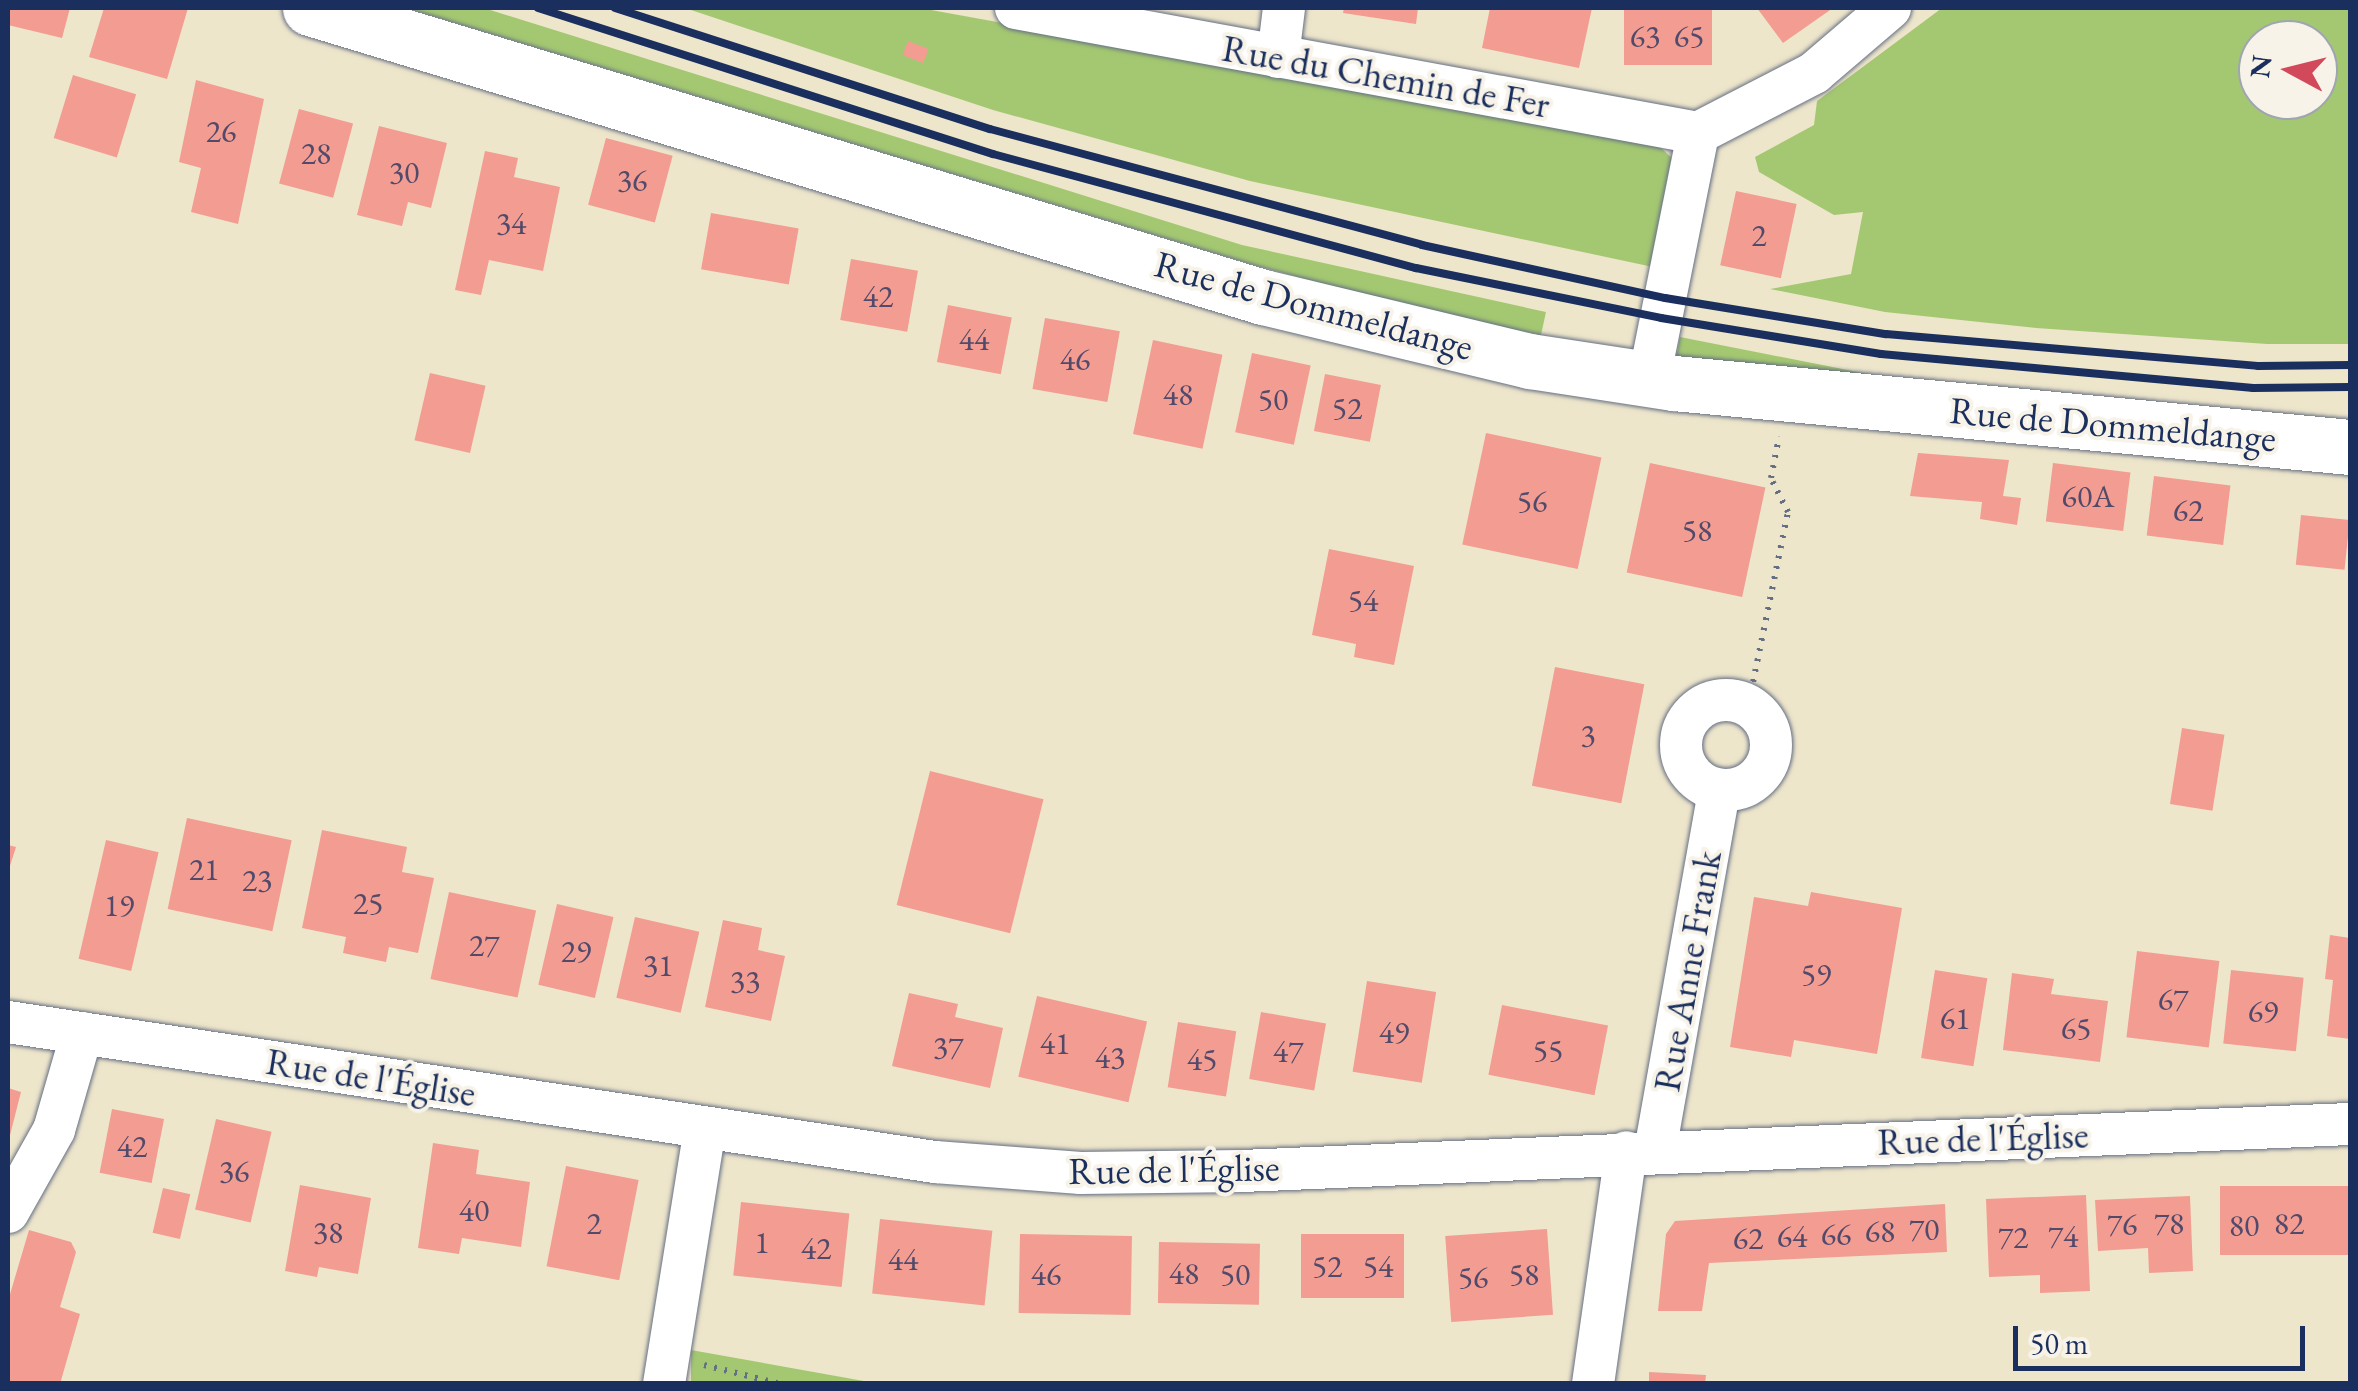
<!DOCTYPE html>
<meta charset="utf-8">
<style>
body{margin:0}
#map{position:relative;width:2358px;height:1391px;overflow:hidden;background:#eee6cb;font-family:"EB Garamond",serif}
div>[style]{position:absolute}
[style*='--x']{left:calc(var(--x)*1px);top:calc(var(--y)*1px);width:calc(var(--w)*1px);rotate:calc(var(--a)*1deg)}
.green>*{inset:0;background:#a4c871}
.building>*{inset:0;background:#f39c91;transform-origin:0 0}
.path>*{height:6px;margin-top:-3px;transform-origin:0;background:repeating-linear-gradient(90deg,#656f84 0 2.5px,transparent 0 10.5px)}
.roads{filter:drop-shadow(0 0 2px #656f84) drop-shadow(0 0 2px #656f84)}
.street>*{height:42px;margin:-21px;padding:0 21px;transform-origin:21px;border-radius:21px;background:#fff}
.street>.ring{margin:-21px;padding:0;box-sizing:content-box;background:none;border:42px solid #fff;border-radius:50%}
.secondary>*{height:55px;margin:-27.5px;padding:0 27.5px;transform-origin:27.5px;border-radius:27.5px;background:#fff}
.rail>*{height:8px;margin:-4px;padding:0 4px;transform-origin:4px;border-radius:4px;background:#1b2f5e}
span{translate:-50% -50%;white-space:nowrap;text-align:center;line-height:1.15;-webkit-text-stroke:8px #f7f3e8;paint-order:stroke}
.number-label{font-size:32px;color:#514a6b}
.number-label span{-webkit-text-stroke-width:0}
.street-label{font-size:38px;color:#1b2f5e}
.frame{position:absolute;inset:0;border:10px solid #1b2f5e;pointer-events:none}
.north{position:absolute;left:2238px;top:20px;width:100px;height:100px;box-sizing:border-box;background:#f7f3e8;border:2px solid #9fa5b1;border-radius:50%;rotate:277deg;font-size:28px;font-weight:700;line-height:40px;text-align:center;color:#1b2f5e}
.north::after{content:'';display:block;margin:auto;width:35px;height:45px;background:#d1495b;clip-path:polygon(50% 0,100% 100%,50% 72%,0 100%)}
.scale{position:absolute;left:2013px;top:1326px;width:292px;height:45px;box-sizing:border-box;border:5px solid #1b2f5e;border-top:0;padding-left:12px;font-size:30px;line-height:35px;white-space:nowrap;color:#1b2f5e;-webkit-text-stroke:8px #f7f3e8;paint-order:stroke}
</style>
<div id="map">
<div class="green">
<div style="clip-path:polygon(406px 8px,484px 8px,1242px 245px,1546px 312px,1541px 335px,1432px 313px,1254px 265px)"></div>
<div style="clip-path:polygon(685px 8px,920px 8px,1652px 140px,1672px 158px,1653px 267px,1250px 181px,993px 110px)"></div>
<div style="clip-path:polygon(evenodd,1942px 8px,2350px 8px,2350px 344px,2267px 344px,2036px 328px,1885px 312px,1770px 289px,1851px 274px,1863px 212px,1834px 215px,1759px 172px,1755px 157px,1814px 125px,1817px 101px,1942px 8px,2318px 40px,2318px 100px,2258px 100px,2258px 40px,2318px 40px)"></div>
<div style="clip-path:polygon(1680px 337px,1878px 376px,1676px 359px)"></div>
<div style="clip-path:polygon(691px 1350px,875px 1383px,691px 1383px)"></div>
</div>
<div class="building">
<div style="clip-path:polygon(8px 8px,70px 8px,62px 38px,8px 25px)"></div>
<div style="clip-path:polygon(104px 8px,188px 8px,167px 79px,89px 57px)"></div>
<div style="clip-path:polygon(1344px 8px,1418px 8px,1416px 24px,1343px 13px)"></div>
<div style="clip-path:polygon(1490px 8px,1592px 8px,1579px 68px,1482px 48px)"></div>
<div style="left:1624px;top:8px;width:88px;height:57px"></div>
<div style="clip-path:polygon(1757px 8px,1833px 8px,1783px 43px)"></div>
<div style="left:908px;top:41px;width:22px;height:15px;rotate:21deg"></div>
<div style="left:73px;top:75px;width:66px;height:66px;rotate:17deg"></div>
<div style="clip-path:polygon(196px 80px,264px 99px,238px 224px,191px 212px,201px 168px,179px 162px)"></div>
<div style="left:299px;top:109px;width:56px;height:77px;rotate:15deg"></div>
<div style="clip-path:polygon(379px 126px,447px 143px,431px 208px,408px 202px,402px 226px,357px 215px)"></div>
<div style="left:606px;top:138px;width:69px;height:69px;rotate:15deg"></div>
<div style="clip-path:polygon(485px 151px,518px 158px,514px 177px,560px 187px,543px 271px,489px 260px,481px 295px,455px 290px)"></div>
<div style="left:1736px;top:191px;width:62px;height:76px;rotate:12deg"></div>
<div style="left:711px;top:213px;width:89px;height:57px;rotate:10deg"></div>
<div style="left:851px;top:259px;width:68px;height:62px;rotate:10deg"></div>
<div style="left:948px;top:305px;width:65px;height:58px;rotate:11deg"></div>
<div style="left:1045px;top:318px;width:76px;height:72px;rotate:10deg"></div>
<div style="left:1153px;top:340px;width:71px;height:96px;rotate:12deg"></div>
<div style="left:1252px;top:353px;width:60px;height:81px;rotate:12deg"></div>
<div style="left:430px;top:373px;width:57px;height:69px;rotate:13deg"></div>
<div style="left:1325px;top:374px;width:57px;height:58px;rotate:11deg"></div>
<div style="left:1486px;top:433px;width:118px;height:114px;rotate:12deg"></div>
<div style="clip-path:polygon(1918px 453px,2009px 460px,2003px 496px,2021px 498px,2017px 525px,1980px 519px,1982px 502px,1910px 496px)"></div>
<div style="left:1650px;top:463px;width:118px;height:112px;rotate:12deg"></div>
<div style="left:2053px;top:463px;width:78px;height:59px;rotate:7deg"></div>
<div style="left:2154px;top:476px;width:77px;height:60px;rotate:7deg"></div>
<div style="left:2301px;top:515px;width:49px;height:50px;rotate:6deg"></div>
<div style="clip-path:polygon(1329px 549px,1414px 566px,1394px 665px,1354px 657px,1356px 644px,1312px 635px)"></div>
<div style="left:1555px;top:667px;width:91px;height:121px;rotate:11deg"></div>
<div style="left:2182px;top:728px;width:43px;height:77px;rotate:9deg"></div>
<div style="left:930px;top:771px;width:117px;height:138px;rotate:14deg"></div>
<div style="left:187px;top:818px;width:107px;height:93px;rotate:12deg"></div>
<div style="clip-path:polygon(322px 830px,407px 847px,402px 872px,434px 878px,418px 953px,389px 947px,386px 962px,343px 953px,346px 937px,302px 928px)"></div>
<div style="left:106px;top:840px;width:54px;height:122px;rotate:13deg"></div>
<div style="clip-path:polygon(8px 845px,16px 847px,8px 872px)"></div>
<div style="left:449px;top:892px;width:89px;height:89px;rotate:12deg"></div>
<div style="clip-path:polygon(1811px 892px,1902px 908px,1877px 1054px,1794px 1040px,1791px 1057px,1730px 1047px,1754px 897px,1808px 906px)"></div>
<div style="left:557px;top:904px;width:58px;height:83px;rotate:13deg"></div>
<div style="left:635px;top:917px;width:66px;height:83px;rotate:13deg"></div>
<div style="clip-path:polygon(723px 920px,762px 928px,758px 950px,785px 956px,771px 1021px,705px 1007px)"></div>
<div style="clip-path:polygon(2330px 935px,2350px 938px,2350px 1039px,2327px 1036px,2333px 980px,2325px 979px)"></div>
<div style="left:2137px;top:951px;width:83px;height:87px;rotate:7deg"></div>
<div style="left:1935px;top:970px;width:53px;height:89px;rotate:9deg"></div>
<div style="left:2231px;top:970px;width:73px;height:74px;rotate:6deg"></div>
<div style="clip-path:polygon(2012px 973px,2054px 979px,2051px 994px,2108px 1001px,2100px 1062px,2003px 1050px)"></div>
<div style="left:1367px;top:981px;width:70px;height:92px;rotate:9deg"></div>
<div style="clip-path:polygon(909px 993px,958px 1004px,955px 1017px,1003px 1028px,990px 1088px,892px 1066px)"></div>
<div style="left:1037px;top:996px;width:113px;height:83px;rotate:13deg"></div>
<div style="left:1502px;top:1005px;width:108px;height:71px;rotate:11deg"></div>
<div style="left:1261px;top:1012px;width:66px;height:68px;rotate:10deg"></div>
<div style="left:1178px;top:1022px;width:59px;height:66px;rotate:9deg"></div>
<div style="clip-path:polygon(8px 1088px,21px 1092px,9px 1139px,8px 1139px)"></div>
<div style="left:112px;top:1109px;width:53px;height:65px;rotate:11deg"></div>
<div style="left:216px;top:1119px;width:57px;height:93px;rotate:13deg"></div>
<div style="clip-path:polygon(433px 1143px,479px 1150px,476px 1174px,530px 1182px,521px 1247px,462px 1238px,459px 1254px,418px 1248px)"></div>
<div style="left:566px;top:1166px;width:74px;height:102px;rotate:11deg"></div>
<div style="clip-path:polygon(300px 1185px,371px 1198px,358px 1274px,319px 1267px,317px 1277px,285px 1271px)"></div>
<div style="left:2350px;top:1186px;width:69px;height:130px;rotate:90deg"></div>
<div style="left:163px;top:1188px;width:28px;height:46px;rotate:13deg"></div>
<div style="clip-path:polygon(2086px 1195px,2090px 1291px,2040px 1293px,2040px 1275px,1989px 1277px,1986px 1199px)"></div>
<div style="clip-path:polygon(2190px 1196px,2193px 1271px,2149px 1273px,2148px 1248px,2098px 1251px,2095px 1200px)"></div>
<div style="left:741px;top:1202px;width:109px;height:74px;rotate:6deg"></div>
<div style="clip-path:polygon(1945px 1204px,1947px 1252px,1709px 1263px,1702px 1311px,1658px 1311px,1666px 1234px,1675px 1221px)"></div>
<div style="left:880px;top:1219px;width:113px;height:75px;rotate:6deg"></div>
<div style="left:1547px;top:1229px;width:86px;height:102px;rotate:86deg"></div>
<div style="clip-path:polygon(29px 1230px,71px 1242px,76px 1252px,60px 1307px,80px 1314px,60px 1384px,8px 1384px,8px 1301px)"></div>
<div style="left:1020px;top:1234px;width:112px;height:79px;rotate:1deg"></div>
<div style="left:1404px;top:1234px;width:64px;height:103px;rotate:90deg"></div>
<div style="left:1159px;top:1242px;width:101px;height:61px;rotate:1deg"></div>
<div style="clip-path:polygon(1649px 1372px,1706px 1375px,1705px 1384px,1649px 1384px)"></div>
</div>
<div class="path">
<div style="--x:1751;--y:692;--w:184;--a:-78.4"></div>
<div style="--x:1788;--y:512;--w:38;--a:-117"></div>
<div style="--x:1771;--y:478;--w:42;--a:-79"></div>
<div style="--x:704;--y:1365;--w:79;--a:13.9"></div>
</div>
<div class="roads">
<div class="street">
<div style="--x:1016;--y:8;--w:693;--a:10.39"></div>
<div style="--x:1278;--y:57;--w:49;--a:-83"></div>
<div style="--x:1698;--y:133;--w:131;--a:-27.3"></div>
<div style="--x:1814;--y:73;--w:100;--a:-40.5"></div>
<div style="--x:1649;--y:379;--w:251;--a:-78.7"></div>
<div class="ring" style="left:1681px;top:700px;width:48px;height:48px"></div>
<div style="--x:8;--y:1022;--w:938;--a:8.59"></div>
<div style="--x:935;--y:1162;--w:146;--a:4.3"></div>
<div style="--x:1081;--y:1173;--w:161;--a:-0.7"></div>
<div style="--x:1242;--y:1171;--w:1109;--a:-2.43"></div>
<div style="--x:1655;--y:1151;--w:367;--a:-79.9"></div>
<div style="--x:8;--y:1212;--w:94;--a:-60.7"></div>
<div style="--x:54;--y:1130;--w:101;--a:-73.9"></div>
<div style="--x:664;--y:1384;--w:259;--a:-80.9"></div>
<div style="--x:1593;--y:1384;--w:234;--a:-81.9"></div>
</div>
<div class="secondary">
<div style="--x:310;--y:8;--w:996;--a:16.87"></div>
<div style="--x:1263;--y:297;--w:275;--a:13.5"></div>
<div style="--x:1530;--y:361;--w:146;--a:8.7"></div>
<div style="--x:1674;--y:383;--w:679;--a:5.41"></div>
</div>
</div>
<div class="rail">
<div style="--x:538;--y:8;--w:478;--a:17.8"></div>
<div style="--x:993;--y:154;--w:438;--a:15.1"></div>
<div style="--x:1416;--y:268;--w:250;--a:11.5"></div>
<div style="--x:1661;--y:318;--w:223;--a:9.3"></div>
<div style="--x:1881;--y:354;--w:374;--a:5.2"></div>
<div style="--x:2253;--y:388;--w:97;--a:-0.6"></div>
<div style="--x:615;--y:8;--w:394;--a:17.9"></div>
<div style="--x:990;--y:129;--w:447;--a:15"></div>
<div style="--x:1422;--y:245;--w:249;--a:12.3"></div>
<div style="--x:1665;--y:298;--w:224;--a:9.3"></div>
<div style="--x:1886;--y:334;--w:373;--a:4.9"></div>
<div style="--x:2258;--y:366;--w:92;--a:-0.6"></div>
</div>
<div class="number-label">
<span style="left:1645px;top:36px">63</span>
<span style="left:1689px;top:36px">65</span>
<span style="left:221px;top:131px">26</span>
<span style="left:316px;top:153px">28</span>
<span style="left:404px;top:172px">30</span>
<span style="left:632px;top:180px">36</span>
<span style="left:511px;top:223px">34</span>
<span style="left:1759px;top:235px">2</span>
<span style="left:878px;top:296px">42</span>
<span style="left:974px;top:339px">44</span>
<span style="left:1075px;top:359px">46</span>
<span style="left:1178px;top:394px">48</span>
<span style="left:1273px;top:399px">50</span>
<span style="left:1347px;top:408px">52</span>
<span style="left:2088px;top:496px">60A</span>
<span style="left:1532px;top:501px">56</span>
<span style="left:2188px;top:510px">62</span>
<span style="left:1697px;top:530px">58</span>
<span style="left:1363px;top:600px">54</span>
<span style="left:1588px;top:735px">3</span>
<span style="left:204px;top:869px">21</span>
<span style="left:257px;top:880px">23</span>
<span style="left:368px;top:903px">25</span>
<span style="left:119px;top:905px">19</span>
<span style="left:484px;top:945px">27</span>
<span style="left:576px;top:951px">29</span>
<span style="left:658px;top:965px">31</span>
<span style="left:1816px;top:974px">59</span>
<span style="left:745px;top:981px">33</span>
<span style="left:2173px;top:999px">67</span>
<span style="left:2263px;top:1011px">69</span>
<span style="left:1955px;top:1018px">61</span>
<span style="left:2076px;top:1028px">65</span>
<span style="left:1394px;top:1032px">49</span>
<span style="left:1055px;top:1043px">41</span>
<span style="left:948px;top:1047px">37</span>
<span style="left:1548px;top:1050px">55</span>
<span style="left:1288px;top:1051px">47</span>
<span style="left:1110px;top:1057px">43</span>
<span style="left:1202px;top:1059px">45</span>
<span style="left:132px;top:1146px">42</span>
<span style="left:234px;top:1171px">36</span>
<span style="left:474px;top:1210px">40</span>
<span style="left:594px;top:1223px">2</span>
<span style="left:2169px;top:1223px">78</span>
<span style="left:2289px;top:1223px">82</span>
<span style="left:2122px;top:1224px">76</span>
<span style="left:2244px;top:1225px">80</span>
<span style="left:1924px;top:1229px">70</span>
<span style="left:1880px;top:1231px">68</span>
<span style="left:328px;top:1232px">38</span>
<span style="left:1836px;top:1234px">66</span>
<span style="left:1792px;top:1236px">64</span>
<span style="left:2063px;top:1236px">74</span>
<span style="left:2013px;top:1237px">72</span>
<span style="left:1748px;top:1238px">62</span>
<span style="left:762px;top:1242px">1</span>
<span style="left:816px;top:1248px">42</span>
<span style="left:903px;top:1259px">44</span>
<span style="left:1327px;top:1266px">52</span>
<span style="left:1378px;top:1266px">54</span>
<span style="left:1184px;top:1273px">48</span>
<span style="left:1046px;top:1274px">46</span>
<span style="left:1235px;top:1274px">50</span>
<span style="left:1524px;top:1274px">58</span>
<span style="left:1473px;top:1277px">56</span>
</div>
<div class="street-label">
<span style="left:1386px;top:76px;rotate:10deg">Rue du Chemin de Fer</span>
<span style="left:1314px;top:305px;rotate:15deg">Rue de Dommeldange</span>
<span style="left:2113px;top:424px;rotate:5deg">Rue de Dommeldange</span>
<span style="left:1687px;top:971px;rotate:-80deg">Rue Anne Frank</span>
<span style="left:371px;top:1077px;rotate:9deg">Rue de l'Église</span>
<span style="left:1983px;top:1138px;rotate:-2deg">Rue de l'Église</span>
<span style="left:1174px;top:1169px;rotate:-1deg">Rue de l'Église</span>
</div>
<div class="frame"></div>
<div class="north">N</div>
<div class="scale">50 m</div>
</div>
